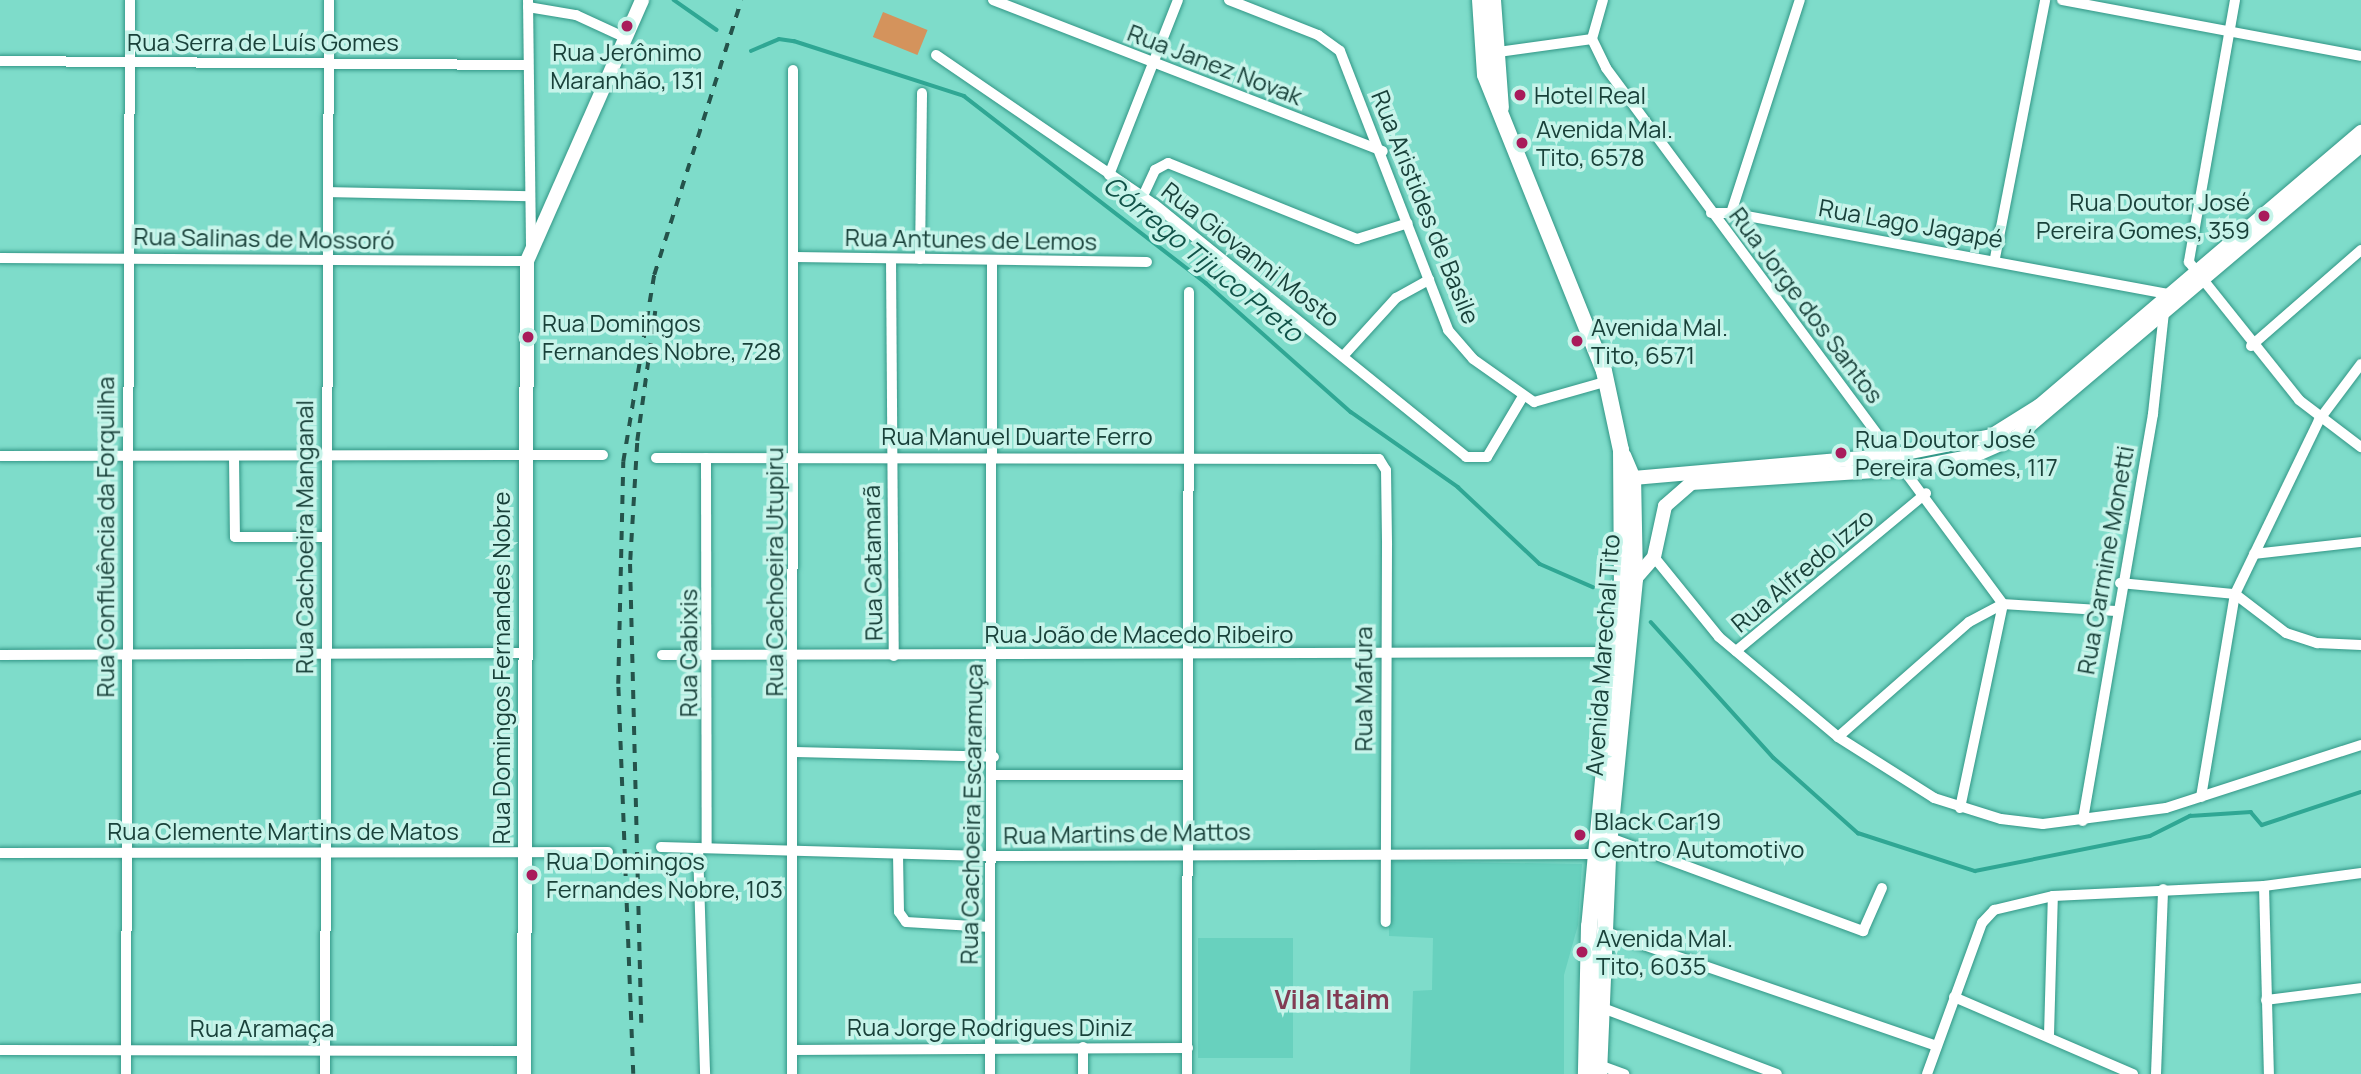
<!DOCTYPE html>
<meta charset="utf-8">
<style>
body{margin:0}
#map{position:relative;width:2361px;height:1074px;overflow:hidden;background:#7edcca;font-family:Manrope,sans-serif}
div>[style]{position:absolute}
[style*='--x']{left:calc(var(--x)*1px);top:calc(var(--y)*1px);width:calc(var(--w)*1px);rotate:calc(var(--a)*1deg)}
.built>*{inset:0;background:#68d1be;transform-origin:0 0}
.green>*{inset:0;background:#d4935c;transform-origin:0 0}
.stream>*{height:3.5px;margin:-1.75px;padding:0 1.75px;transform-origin:1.75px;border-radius:1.75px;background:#2fa794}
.roads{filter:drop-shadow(0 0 2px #329686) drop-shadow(0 0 2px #329686)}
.street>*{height:10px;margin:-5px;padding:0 5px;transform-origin:5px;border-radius:5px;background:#fff}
.secondary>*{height:14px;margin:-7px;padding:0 7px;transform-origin:7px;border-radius:7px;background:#fff}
.primary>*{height:16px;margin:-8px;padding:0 8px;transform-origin:8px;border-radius:8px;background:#fff}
.rail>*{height:3.5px;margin-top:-1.75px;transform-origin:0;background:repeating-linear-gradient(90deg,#25534b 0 9px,transparent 0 18px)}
.dots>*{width:19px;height:19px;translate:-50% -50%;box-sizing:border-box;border:4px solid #c7f4ea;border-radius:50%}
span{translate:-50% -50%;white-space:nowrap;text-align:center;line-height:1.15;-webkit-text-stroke:7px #c7f4ea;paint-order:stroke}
.street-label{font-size:24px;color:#19413a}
.poi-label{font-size:24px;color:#19413a}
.left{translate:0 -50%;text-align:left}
.right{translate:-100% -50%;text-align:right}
.water-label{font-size:26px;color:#115349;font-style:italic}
.neighbourhood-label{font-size:26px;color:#823c54;font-weight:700}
</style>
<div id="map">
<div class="built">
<div style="clip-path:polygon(1388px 861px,1582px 864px,1578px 925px,1564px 975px,1564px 1074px,1410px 1074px,1413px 991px,1432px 990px,1433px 938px,1389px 936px)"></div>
<div style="left:1293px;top:938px;width:120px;height:95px;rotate:90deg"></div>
</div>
<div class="green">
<div style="left:883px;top:12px;width:48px;height:27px;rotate:22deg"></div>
</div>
<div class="stream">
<div style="--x:674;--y:0;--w:52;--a:34.9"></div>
<div style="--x:751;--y:51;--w:30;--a:-23"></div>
<div style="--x:779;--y:39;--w:15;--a:8"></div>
<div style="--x:794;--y:41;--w:179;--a:17.9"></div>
<div style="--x:964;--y:96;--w:306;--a:37.7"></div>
<div style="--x:1206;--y:283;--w:194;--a:41.7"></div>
<div style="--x:1351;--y:412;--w:131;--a:35"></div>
<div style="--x:1458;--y:487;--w:112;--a:43.2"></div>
<div style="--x:1540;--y:564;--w:58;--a:23.5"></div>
<div style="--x:1651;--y:622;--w:183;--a:47.9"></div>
<div style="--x:1774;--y:758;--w:113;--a:41.8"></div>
<div style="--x:1858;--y:833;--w:123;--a:18"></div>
<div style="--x:1975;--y:871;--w:178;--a:-11.3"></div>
<div style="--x:2150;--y:836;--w:45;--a:-26.6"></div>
<div style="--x:2190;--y:816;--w:61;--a:-3.8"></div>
<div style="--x:2251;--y:812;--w:17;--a:50"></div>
<div style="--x:2262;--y:825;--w:104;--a:-18.4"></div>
</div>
<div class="roads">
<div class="street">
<div style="--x:528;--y:0;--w:247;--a:89.3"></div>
<div style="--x:993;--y:0;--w:418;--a:21.2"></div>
<div style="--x:1229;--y:0;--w:96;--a:21.5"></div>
<div style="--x:1318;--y:35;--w:27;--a:36"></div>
<div style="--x:1340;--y:51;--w:299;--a:68.8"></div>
<div style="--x:1448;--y:330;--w:38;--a:49"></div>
<div style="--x:1473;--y:359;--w:75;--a:35.2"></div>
<div style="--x:1534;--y:402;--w:77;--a:-15.8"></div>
<div style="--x:1603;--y:0;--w:41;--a:105.8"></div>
<div style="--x:1592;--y:39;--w:32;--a:64"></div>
<div style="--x:1606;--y:68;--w:667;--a:53.47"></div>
<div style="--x:2003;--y:604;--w:112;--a:3.6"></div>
<div style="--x:2062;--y:0;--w:304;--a:10.6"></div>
<div style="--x:2235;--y:0;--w:266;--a:100"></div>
<div style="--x:2189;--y:262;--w:176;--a:51.4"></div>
<div style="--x:2299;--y:400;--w:78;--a:37.2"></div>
<div style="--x:528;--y:7;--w:49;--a:9.5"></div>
<div style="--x:576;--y:15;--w:55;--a:24.7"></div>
<div style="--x:1491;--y:53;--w:102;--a:-7.9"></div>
<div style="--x:936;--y:55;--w:264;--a:34.4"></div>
<div style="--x:1154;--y:204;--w:402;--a:39"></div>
<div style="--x:1466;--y:457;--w:21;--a:0"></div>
<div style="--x:1487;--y:457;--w:69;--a:-59.3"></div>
<div style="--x:0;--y:61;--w:526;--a:0.44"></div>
<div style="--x:1109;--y:175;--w:188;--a:-68.5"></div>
<div style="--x:329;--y:192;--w:197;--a:1.2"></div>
<div style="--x:1143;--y:196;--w:29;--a:-65"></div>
<div style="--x:1155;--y:170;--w:15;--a:-28"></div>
<div style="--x:1168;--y:163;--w:204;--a:21.9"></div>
<div style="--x:1357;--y:239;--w:53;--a:-17.4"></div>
<div style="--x:1711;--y:213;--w:20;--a:0"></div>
<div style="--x:1731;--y:213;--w:224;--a:-72.1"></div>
<div style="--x:1731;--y:213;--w:442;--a:10.5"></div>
<div style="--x:2166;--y:294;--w:121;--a:96.2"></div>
<div style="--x:2153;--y:414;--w:413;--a:99.8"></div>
<div style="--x:794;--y:257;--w:353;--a:0.8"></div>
<div style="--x:0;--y:258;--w:527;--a:0.33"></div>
<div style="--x:1995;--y:258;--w:263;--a:-79"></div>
<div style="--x:891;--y:259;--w:397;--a:89.6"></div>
<div style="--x:920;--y:259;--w:166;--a:-89.3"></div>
<div style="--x:2251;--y:346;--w:146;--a:-41.1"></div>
<div style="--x:1345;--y:354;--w:76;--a:-47.7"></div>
<div style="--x:1396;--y:298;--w:38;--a:-29"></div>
<div style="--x:0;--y:456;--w:603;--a:-0.1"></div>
<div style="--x:234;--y:457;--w:80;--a:89.3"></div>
<div style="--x:235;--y:537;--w:90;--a:0"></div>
<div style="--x:656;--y:458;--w:723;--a:0.08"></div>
<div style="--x:1379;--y:459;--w:13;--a:58"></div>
<div style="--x:1386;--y:470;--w:75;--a:89.2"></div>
<div style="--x:1387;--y:545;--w:377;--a:90.2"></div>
<div style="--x:706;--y:458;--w:390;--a:89.9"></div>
<div style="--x:2254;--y:554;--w:108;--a:-6.4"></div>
<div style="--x:1654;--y:557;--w:103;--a:50.9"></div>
<div style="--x:1719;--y:637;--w:155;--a:40"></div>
<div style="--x:1838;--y:737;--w:114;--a:32.4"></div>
<div style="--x:1934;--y:798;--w:70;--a:17.4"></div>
<div style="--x:2001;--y:819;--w:42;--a:6.8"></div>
<div style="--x:2043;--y:824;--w:124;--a:-7.4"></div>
<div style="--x:2166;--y:808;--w:205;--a:-17.9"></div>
<div style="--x:2120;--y:583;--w:116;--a:5.5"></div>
<div style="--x:2235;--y:594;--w:64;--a:37.4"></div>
<div style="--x:2286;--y:633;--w:33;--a:18"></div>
<div style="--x:2317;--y:643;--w:44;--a:2.6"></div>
<div style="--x:1736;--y:651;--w:247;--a:-39.7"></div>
<div style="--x:0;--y:655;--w:523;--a:-0.22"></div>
<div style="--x:662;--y:655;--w:955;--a:-0.18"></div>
<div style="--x:1838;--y:737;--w:174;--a:-41.3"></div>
<div style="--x:1969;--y:622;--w:38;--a:-28"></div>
<div style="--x:795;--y:752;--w:199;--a:1.4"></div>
<div style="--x:994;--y:775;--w:194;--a:0"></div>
<div style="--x:2201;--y:797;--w:206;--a:-80.5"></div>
<div style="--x:2235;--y:594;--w:193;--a:-64.2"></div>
<div style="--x:2319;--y:420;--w:70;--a:-53.1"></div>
<div style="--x:1960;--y:808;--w:208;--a:-78.1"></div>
<div style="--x:1610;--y:838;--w:270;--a:20.2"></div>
<div style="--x:1863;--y:931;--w:47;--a:-66.2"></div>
<div style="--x:661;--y:847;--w:332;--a:1.6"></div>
<div style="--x:993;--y:856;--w:602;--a:-0.19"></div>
<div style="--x:698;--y:848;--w:226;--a:88.2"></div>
<div style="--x:0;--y:853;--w:608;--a:-0.09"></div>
<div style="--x:898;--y:854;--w:58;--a:89"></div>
<div style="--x:899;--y:912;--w:12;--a:55"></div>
<div style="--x:906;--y:922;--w:84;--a:3.4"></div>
<div style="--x:2264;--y:886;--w:188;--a:88.5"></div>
<div style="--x:1603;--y:931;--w:353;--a:19"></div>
<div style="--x:1954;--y:997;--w:195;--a:23.3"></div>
<div style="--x:2266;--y:1000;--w:96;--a:-7.2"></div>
<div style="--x:1600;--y:1007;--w:189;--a:20.7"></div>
<div style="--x:2049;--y:1035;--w:139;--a:-88.4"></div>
<div style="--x:1083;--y:1047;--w:27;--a:90"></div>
<div style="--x:0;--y:1050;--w:524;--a:0.11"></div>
<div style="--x:792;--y:1050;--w:396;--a:-0.3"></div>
<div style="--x:1599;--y:1065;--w:27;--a:20"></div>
<div style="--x:126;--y:1074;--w:1074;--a:-89.79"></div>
<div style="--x:325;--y:1074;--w:1074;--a:-89.79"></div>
<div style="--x:792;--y:1074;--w:1004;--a:-89.94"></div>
<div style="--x:990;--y:1074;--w:814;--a:-89.86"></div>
<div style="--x:1187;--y:1074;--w:782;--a:-89.85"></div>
<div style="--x:1927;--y:1074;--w:161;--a:-70"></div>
<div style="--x:1982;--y:923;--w:18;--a:-47"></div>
<div style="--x:1994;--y:910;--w:61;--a:-13.3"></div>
<div style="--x:2053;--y:896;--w:211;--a:-2.7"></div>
<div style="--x:2264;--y:886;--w:98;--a:-7.6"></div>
<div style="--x:2156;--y:1074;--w:185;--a:-87.8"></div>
</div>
<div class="secondary">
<div style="--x:1622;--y:479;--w:275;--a:-5"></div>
<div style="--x:1896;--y:455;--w:97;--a:-11.3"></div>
<div style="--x:1991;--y:436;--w:57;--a:-32"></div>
<div style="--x:2039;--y:406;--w:423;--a:-40.4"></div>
<div style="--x:1635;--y:579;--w:29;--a:-49"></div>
<div style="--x:1654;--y:557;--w:52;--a:-77.8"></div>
<div style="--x:1665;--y:506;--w:35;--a:-41"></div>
<div style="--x:1691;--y:483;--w:215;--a:-3.7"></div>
<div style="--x:1906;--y:469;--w:68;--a:-11"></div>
<div style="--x:1973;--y:456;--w:47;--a:-23.8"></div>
<div style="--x:2016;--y:437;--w:452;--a:-40.2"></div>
<div style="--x:524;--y:1074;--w:813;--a:-89.79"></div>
<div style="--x:527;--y:261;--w:285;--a:-66.2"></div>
</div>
<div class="primary">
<div style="--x:1480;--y:0;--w:75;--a:86.2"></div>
<div style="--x:1485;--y:75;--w:319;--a:68.1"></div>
<div style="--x:1604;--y:371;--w:81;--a:77.9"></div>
<div style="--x:1621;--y:450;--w:129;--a:89.6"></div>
<div style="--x:1622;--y:579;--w:349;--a:95.4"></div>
<div style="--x:1589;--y:926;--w:148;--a:91.2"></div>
<div style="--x:1493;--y:0;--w:108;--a:85.8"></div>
<div style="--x:1599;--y:1074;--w:219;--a:-87.6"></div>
<div style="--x:1608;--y:855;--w:277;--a:-84.4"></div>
<div style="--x:1635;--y:579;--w:100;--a:-91.1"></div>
<div style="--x:1633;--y:479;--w:25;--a:-113"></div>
</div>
</div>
<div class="rail">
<div style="--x:641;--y:1023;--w:463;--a:-91.4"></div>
<div style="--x:630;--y:560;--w:119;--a:-86.6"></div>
<div style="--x:637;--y:441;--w:131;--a:-82.1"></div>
<div style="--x:633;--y:1074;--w:390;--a:-92.2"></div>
<div style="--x:618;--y:684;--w:222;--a:-88.7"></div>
<div style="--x:623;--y:462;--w:190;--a:-80.6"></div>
<div style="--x:654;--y:275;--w:288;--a:-72.4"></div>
</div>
<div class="dots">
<div style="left:627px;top:26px;background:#a91b5b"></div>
<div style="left:1520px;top:95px;background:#a91b5b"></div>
<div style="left:1522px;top:143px;background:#a91b5b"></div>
<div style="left:2264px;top:216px;background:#a91b5b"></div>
<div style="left:528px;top:337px;background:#a91b5b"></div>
<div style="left:1577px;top:341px;background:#a91b5b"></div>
<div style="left:1841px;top:453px;background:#a91b5b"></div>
<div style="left:1580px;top:835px;background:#a91b5b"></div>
<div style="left:532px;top:875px;background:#a91b5b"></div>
<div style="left:1582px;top:952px;background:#a91b5b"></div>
</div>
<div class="street-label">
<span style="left:263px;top:42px">Rua Serra de Luís Gomes</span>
<span style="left:1215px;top:64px;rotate:21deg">Rua Janez Novak</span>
<span style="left:1426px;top:207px;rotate:68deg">Rua Aristides de Basile</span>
<span style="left:1911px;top:223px;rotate:10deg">Rua Lago Jagapé</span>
<span style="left:264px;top:238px;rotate:1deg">Rua Salinas de Mossoró</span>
<span style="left:971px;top:239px;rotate:1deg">Rua Antunes de Lemos</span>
<span style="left:1251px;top:254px;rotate:38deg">Rua Giovanni Mosto</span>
<span style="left:1807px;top:305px;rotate:53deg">Rua Jorge dos Santos</span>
<span style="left:1017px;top:436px">Rua Manuel Duarte Ferro</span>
<span style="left:105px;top:537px;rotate:-90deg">Rua Confluência da Forquilha</span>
<span style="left:304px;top:537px;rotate:-90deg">Rua Cachoeira Manganal</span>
<span style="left:2105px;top:560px;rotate:-80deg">Rua Carmine Monetti</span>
<span style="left:872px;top:563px;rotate:-91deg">Rua Catamarã</span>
<span style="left:1802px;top:570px;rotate:-40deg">Rua Alfredo Izzo</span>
<span style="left:774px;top:572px;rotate:-90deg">Rua Cachoeira Utupiru</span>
<span style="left:1139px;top:634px">Rua João de Macedo Ribeiro</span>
<span style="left:688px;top:653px;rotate:-90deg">Rua Cabixis</span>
<span style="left:1602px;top:655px;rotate:-86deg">Avenida Marechal Tito</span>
<span style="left:501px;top:668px;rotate:-90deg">Rua Domingos Fernandes Nobre</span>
<span style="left:1363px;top:689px;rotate:-90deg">Rua Mafura</span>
<span style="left:971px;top:814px;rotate:-89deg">Rua Cachoeira Escaramuça</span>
<span style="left:283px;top:831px">Rua Clemente Martins de Matos</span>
<span style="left:1127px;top:833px;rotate:-1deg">Rua Martins de Mattos</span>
<span style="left:990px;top:1027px">Rua Jorge Rodrigues Diniz</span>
<span style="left:262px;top:1028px">Rua Aramaça</span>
</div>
<div class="poi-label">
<span style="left:627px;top:66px">Rua Jerônimo<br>Maranhão, 131</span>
<span class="left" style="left:1534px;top:95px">Hotel Real</span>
<span class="left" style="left:1536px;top:143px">Avenida Mal.<br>Tito, 6578</span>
<span class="right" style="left:2250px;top:216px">Rua Doutor José<br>Pereira Gomes, 359</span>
<span class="left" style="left:542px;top:337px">Rua Domingos<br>Fernandes Nobre, 728</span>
<span class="left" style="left:1591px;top:341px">Avenida Mal.<br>Tito, 6571</span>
<span class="left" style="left:1855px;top:453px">Rua Doutor José<br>Pereira Gomes, 117</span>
<span class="left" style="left:1594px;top:835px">Black Car19<br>Centro Automotivo</span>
<span class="left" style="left:546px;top:875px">Rua Domingos<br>Fernandes Nobre, 103</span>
<span class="left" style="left:1596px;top:952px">Avenida Mal.<br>Tito, 6035</span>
</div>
<div class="water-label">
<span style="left:1203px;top:259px;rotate:39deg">Córrego Tijuco Preto</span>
</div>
<div class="neighbourhood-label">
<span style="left:1332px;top:1000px">Vila Itaim</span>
</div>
</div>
